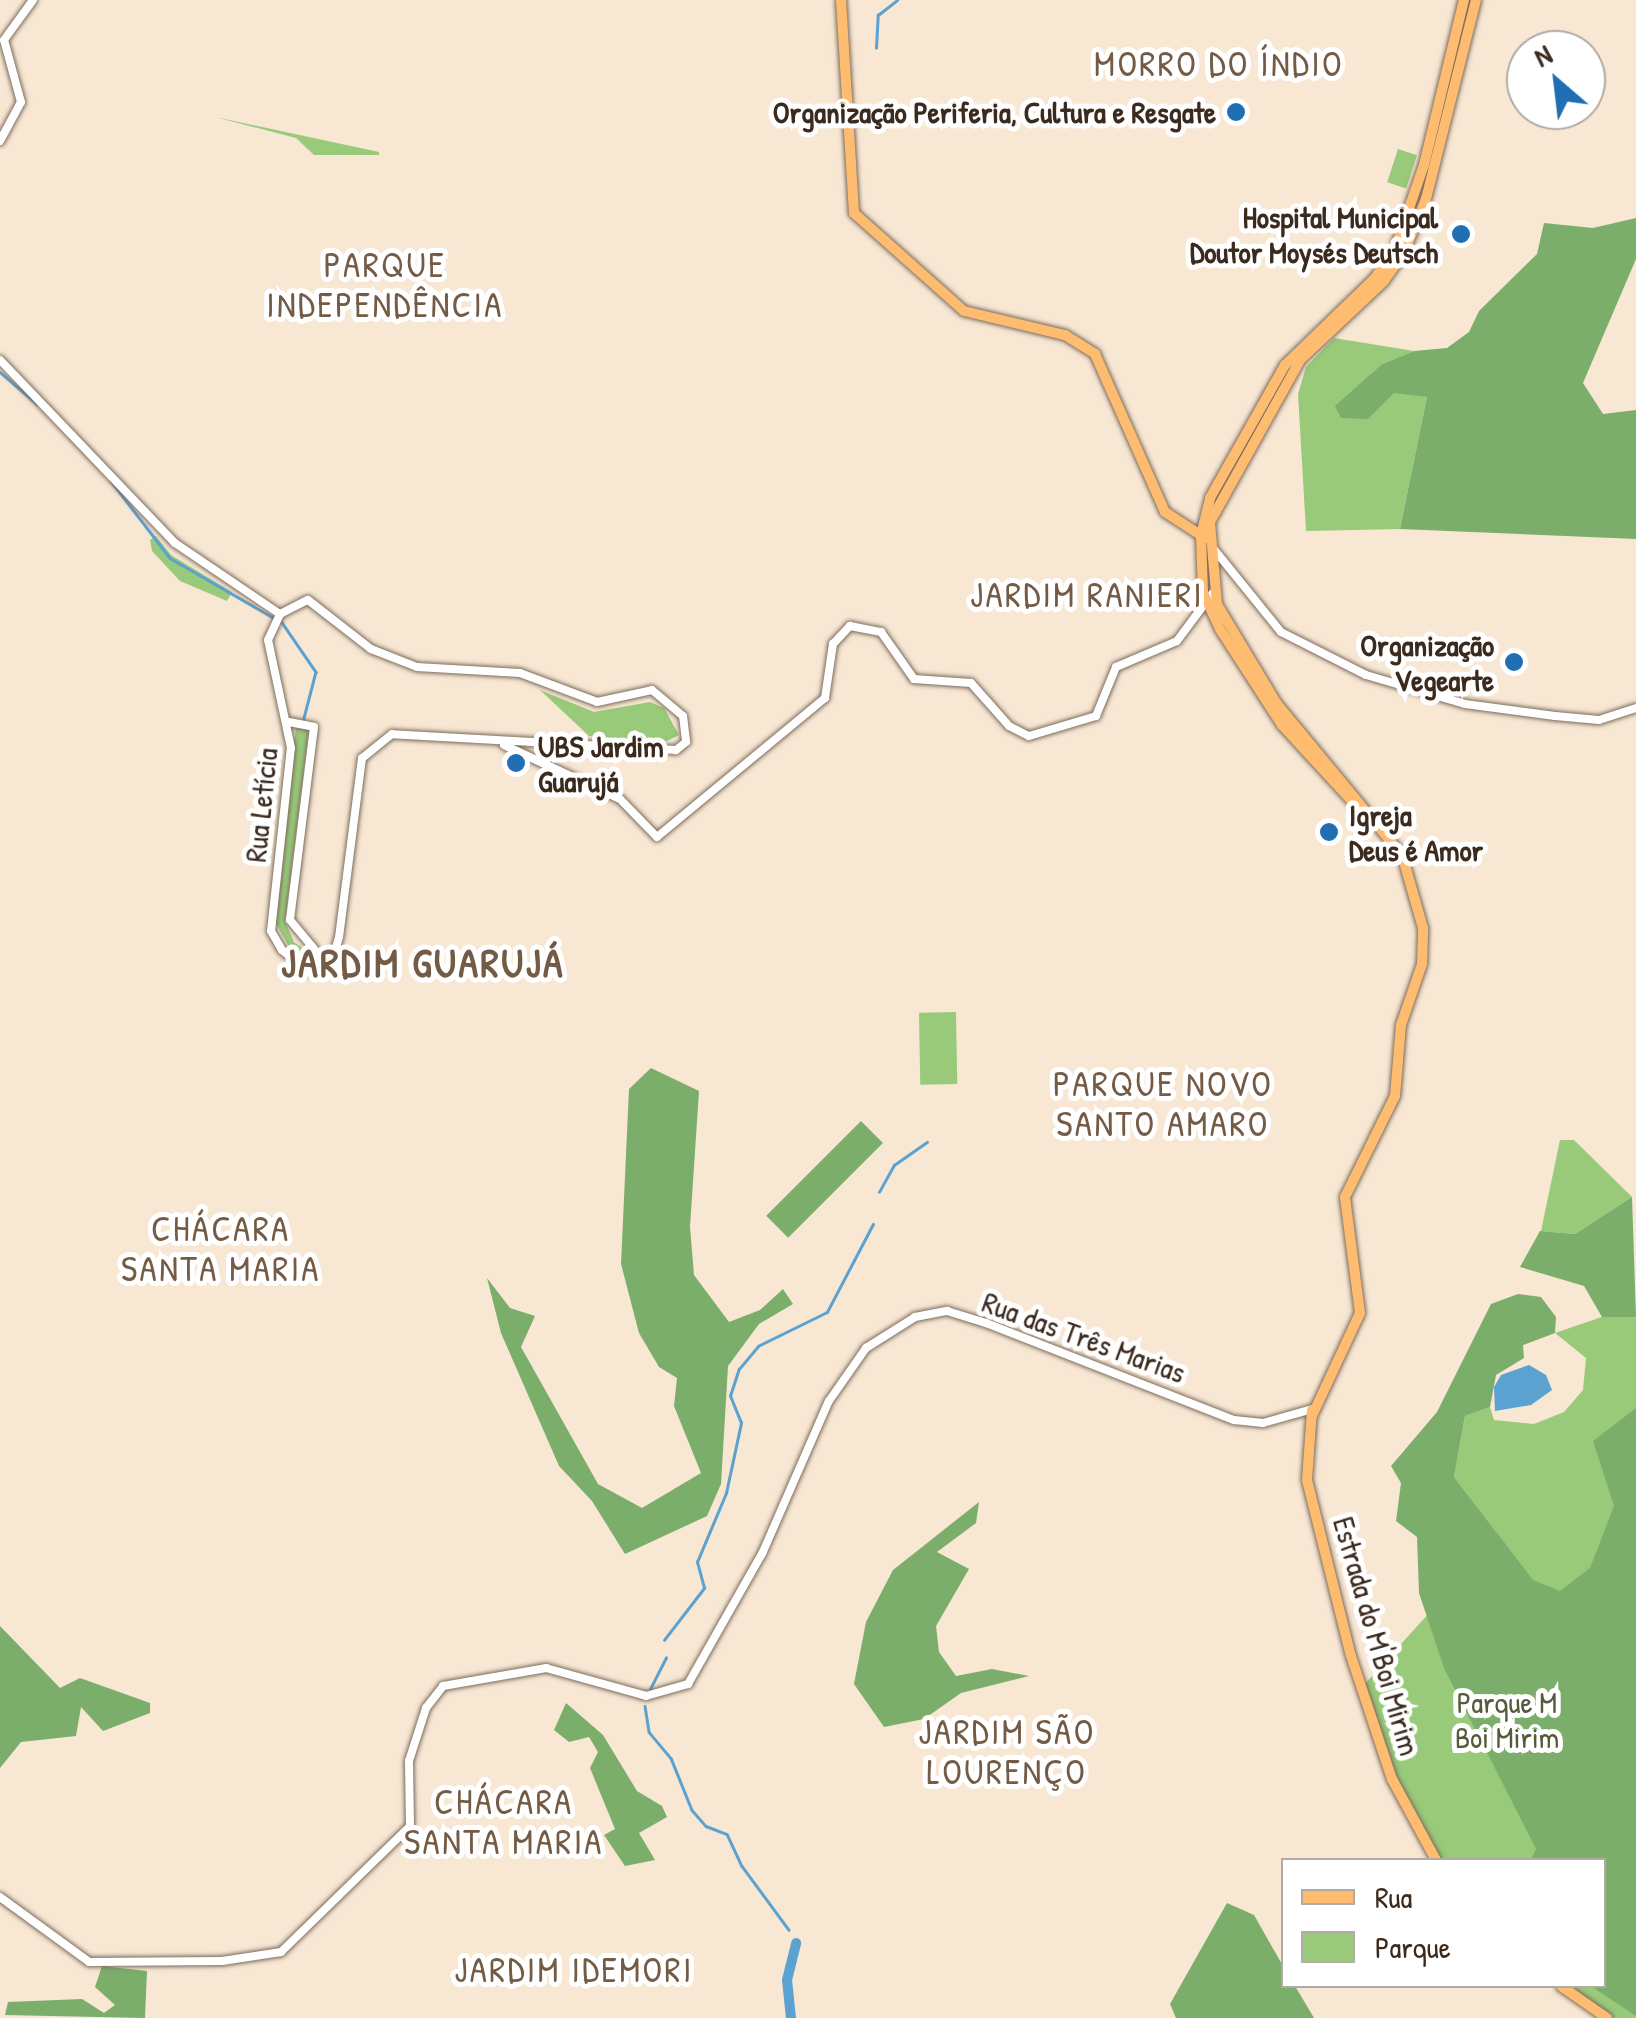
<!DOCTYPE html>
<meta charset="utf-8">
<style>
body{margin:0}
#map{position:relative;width:1636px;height:2018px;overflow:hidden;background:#f7e7d3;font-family:"Patrick Hand",sans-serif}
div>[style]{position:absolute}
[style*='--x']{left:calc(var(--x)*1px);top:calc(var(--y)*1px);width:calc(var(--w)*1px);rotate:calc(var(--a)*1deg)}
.green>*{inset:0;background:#98ca7a;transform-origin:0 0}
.forest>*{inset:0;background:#7aae6a;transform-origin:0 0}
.water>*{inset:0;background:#5ca2d1}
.stream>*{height:2.5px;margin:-1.25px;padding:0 1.25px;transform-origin:1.25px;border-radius:1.25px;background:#5ca2d1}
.river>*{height:10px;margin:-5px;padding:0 5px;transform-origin:5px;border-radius:5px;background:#5ca2d1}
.roads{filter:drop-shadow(0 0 2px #7d6c5d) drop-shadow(0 0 2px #7d6c5d)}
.minor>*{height:8px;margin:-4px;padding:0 4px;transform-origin:4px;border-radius:4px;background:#fff}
.major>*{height:10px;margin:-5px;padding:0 5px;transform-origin:5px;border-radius:5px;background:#febc70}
.dots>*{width:28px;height:28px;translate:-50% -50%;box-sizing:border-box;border:5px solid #fff;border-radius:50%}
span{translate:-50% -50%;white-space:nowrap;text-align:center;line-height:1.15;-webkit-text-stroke:10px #fff;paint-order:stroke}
.poi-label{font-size:30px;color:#3b2a1e;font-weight:700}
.right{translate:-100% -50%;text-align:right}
.left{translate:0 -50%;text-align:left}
.street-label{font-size:30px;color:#3b2a1e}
.park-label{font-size:30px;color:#575a3a}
.quarter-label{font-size:35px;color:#745b45;letter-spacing:2.5px}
.district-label{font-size:40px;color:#745b45;font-weight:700;letter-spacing:2.5px}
.legend{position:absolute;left:1281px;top:1858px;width:325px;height:130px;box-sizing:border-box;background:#fff;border:2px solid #b1aaa5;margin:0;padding:12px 18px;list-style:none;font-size:30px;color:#3b2a1e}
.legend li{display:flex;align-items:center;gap:20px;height:50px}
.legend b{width:50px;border:2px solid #b1aaa5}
.north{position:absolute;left:1506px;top:30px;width:100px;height:100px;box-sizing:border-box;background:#fff;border:2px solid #b1aaa5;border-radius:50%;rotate:332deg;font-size:28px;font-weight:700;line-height:40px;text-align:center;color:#3b2a1e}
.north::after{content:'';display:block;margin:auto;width:35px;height:45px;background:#1f6fb2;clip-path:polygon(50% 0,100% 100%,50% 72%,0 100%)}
</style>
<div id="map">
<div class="green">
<div style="clip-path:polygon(215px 117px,379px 152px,379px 155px,314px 155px,296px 138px)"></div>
<div style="left:1398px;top:149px;width:20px;height:35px;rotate:18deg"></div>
<div style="clip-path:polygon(1334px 338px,1414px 351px,1382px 364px,1336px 406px,1394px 392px,1427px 397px,1400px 529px,1306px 531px,1298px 394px,1306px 367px)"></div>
<div style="clip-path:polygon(156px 536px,171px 555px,232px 592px,227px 601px,180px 581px,152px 551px,150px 540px)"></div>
<div style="clip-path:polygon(540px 690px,594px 712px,650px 702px,664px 708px,679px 735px,663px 743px,589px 736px)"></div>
<div style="clip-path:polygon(296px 726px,309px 730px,285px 921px,294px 942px,321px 961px,316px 970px,293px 954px,275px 922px)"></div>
<div style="left:956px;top:1012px;width:72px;height:37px;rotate:89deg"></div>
<div style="clip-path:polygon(1560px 1140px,1574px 1140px,1632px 1197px,1575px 1234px,1541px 1231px)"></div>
<div style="clip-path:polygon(1602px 1317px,1636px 1317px,1636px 2018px,1605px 2018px,1554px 1986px,1604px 1986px,1604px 1860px,1433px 1860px,1392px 1779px,1361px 1688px,1499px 1536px,1454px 1477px,1465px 1416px,1490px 1407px,1494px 1420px,1534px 1424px,1564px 1412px,1583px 1390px,1586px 1358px,1555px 1333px)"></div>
</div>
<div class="forest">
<div style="clip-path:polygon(1636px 218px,1636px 259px,1583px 383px,1603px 414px,1636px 410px,1636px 539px,1400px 529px,1427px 397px,1394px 393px,1368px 419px,1341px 418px,1335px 406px,1382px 364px,1414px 351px,1447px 348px,1469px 332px,1479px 311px,1537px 254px,1544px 223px,1593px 228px)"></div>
<div style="clip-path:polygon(651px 1068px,699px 1091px,690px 1227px,694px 1275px,729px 1322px,760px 1310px,783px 1289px,793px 1304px,759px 1324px,728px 1366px,721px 1484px,707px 1516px,625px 1554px,592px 1501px,559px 1466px,501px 1333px,487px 1278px,510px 1308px,535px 1316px,521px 1347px,598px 1484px,642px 1508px,701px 1473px,674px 1406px,677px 1378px,659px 1367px,639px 1333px,621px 1264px,629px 1089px)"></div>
<div style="left:861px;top:1121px;width:31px;height:134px;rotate:45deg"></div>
<div style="clip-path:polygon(1632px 1197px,1636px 1317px,1602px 1317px,1584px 1286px,1520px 1267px,1540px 1231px,1575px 1234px)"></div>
<div style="clip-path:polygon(1518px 1294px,1541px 1297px,1556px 1317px,1555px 1333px,1523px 1345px,1524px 1358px,1496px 1375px,1490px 1407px,1465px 1416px,1454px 1477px,1533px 1580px,1560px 1591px,1590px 1568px,1614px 1506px,1593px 1441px,1636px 1408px,1636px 2016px,1591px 1986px,1604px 1986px,1604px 1860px,1531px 1860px,1536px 1849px,1444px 1668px,1419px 1593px,1417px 1537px,1396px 1521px,1401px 1483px,1391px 1466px,1437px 1412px,1491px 1304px)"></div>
<div style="clip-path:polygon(979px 1502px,976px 1523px,937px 1552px,969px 1569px,936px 1626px,939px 1652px,956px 1676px,992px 1669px,1029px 1676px,961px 1693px,924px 1719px,884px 1727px,854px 1684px,866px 1622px,893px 1570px)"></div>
<div style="clip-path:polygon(0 1626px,60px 1688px,80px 1678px,150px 1703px,150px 1713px,103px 1731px,81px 1707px,76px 1736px,21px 1742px,0 1768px)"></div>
<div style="clip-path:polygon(566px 1703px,603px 1735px,637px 1791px,662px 1806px,667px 1817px,639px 1833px,655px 1860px,625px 1866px,604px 1835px,615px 1829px,590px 1768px,598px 1752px,589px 1737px,569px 1742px,554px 1730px)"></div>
<div style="clip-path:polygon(1227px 1903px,1254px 1915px,1283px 1966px,1284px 1986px,1295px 1986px,1314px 2018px,1176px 2018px,1170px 2004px)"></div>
<div style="clip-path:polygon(102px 1966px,147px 1971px,145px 2018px,5px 2015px,8px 2002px,82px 1999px,104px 2013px,115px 2005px,95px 1987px)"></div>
</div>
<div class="water">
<div style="clip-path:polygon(1529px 1365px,1546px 1375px,1552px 1390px,1531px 1405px,1495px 1411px,1494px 1387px,1501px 1375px)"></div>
</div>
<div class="stream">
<div style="--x:876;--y:48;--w:33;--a:-87"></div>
<div style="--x:878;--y:15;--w:24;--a:-38"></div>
<div style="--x:0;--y:372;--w:49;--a:40.9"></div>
<div style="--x:111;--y:481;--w:97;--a:52.5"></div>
<div style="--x:170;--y:558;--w:120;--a:30"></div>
<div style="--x:281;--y:621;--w:62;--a:55.5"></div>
<div style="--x:316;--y:672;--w:48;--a:104.6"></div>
<div style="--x:879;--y:1192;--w:31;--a:-61"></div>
<div style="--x:894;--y:1165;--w:40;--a:-34.9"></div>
<div style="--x:664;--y:1640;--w:66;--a:-52.4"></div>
<div style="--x:704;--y:1588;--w:27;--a:-105"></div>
<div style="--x:697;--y:1562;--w:75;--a:-67.2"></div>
<div style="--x:726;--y:1493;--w:72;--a:-77.9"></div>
<div style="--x:741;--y:1423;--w:29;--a:-112"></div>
<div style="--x:730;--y:1396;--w:28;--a:-72"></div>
<div style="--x:739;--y:1369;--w:30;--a:-50"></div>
<div style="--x:758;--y:1346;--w:77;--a:-26.2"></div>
<div style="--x:827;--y:1312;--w:99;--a:-62.4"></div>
<div style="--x:650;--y:1689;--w:35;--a:-63"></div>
<div style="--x:645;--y:1706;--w:26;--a:81"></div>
<div style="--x:649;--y:1732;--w:34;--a:50"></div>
<div style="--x:671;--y:1758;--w:56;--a:68"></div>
<div style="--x:692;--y:1810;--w:21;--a:49"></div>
<div style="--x:706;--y:1826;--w:22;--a:21"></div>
<div style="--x:727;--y:1834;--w:35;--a:65"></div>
<div style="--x:742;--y:1866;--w:79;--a:53.7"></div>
</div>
<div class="river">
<div style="--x:791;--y:2018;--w:38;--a:-96"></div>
<div style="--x:787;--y:1980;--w:38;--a:-76"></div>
</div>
<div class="roads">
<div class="minor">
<div style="--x:0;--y:141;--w:44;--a:-61.7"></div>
<div style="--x:21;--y:102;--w:64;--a:-105.3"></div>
<div style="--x:4;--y:40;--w:49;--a:-54.1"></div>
<div style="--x:0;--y:360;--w:253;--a:46.3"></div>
<div style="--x:175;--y:543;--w:127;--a:34.1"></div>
<div style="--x:1213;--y:548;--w:108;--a:51"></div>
<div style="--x:1281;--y:632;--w:95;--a:26.8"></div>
<div style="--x:1366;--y:675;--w:103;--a:16.3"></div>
<div style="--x:1465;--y:704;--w:91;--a:7.6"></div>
<div style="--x:1555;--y:716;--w:44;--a:5.2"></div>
<div style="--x:1599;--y:720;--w:39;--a:-18"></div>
<div style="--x:308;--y:600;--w:80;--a:37.9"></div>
<div style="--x:371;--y:649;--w:49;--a:21.4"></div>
<div style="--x:417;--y:667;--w:103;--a:3.3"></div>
<div style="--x:520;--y:673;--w:82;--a:20.6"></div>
<div style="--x:597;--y:702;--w:56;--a:-12.3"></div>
<div style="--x:652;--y:690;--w:40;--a:40"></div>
<div style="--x:683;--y:716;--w:26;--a:83"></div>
<div style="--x:686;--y:742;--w:13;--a:141"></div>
<div style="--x:676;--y:750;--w:284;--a:-176.8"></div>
<div style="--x:392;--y:734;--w:38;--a:141"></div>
<div style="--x:362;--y:758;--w:180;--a:97.3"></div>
<div style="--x:339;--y:937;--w:32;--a:106"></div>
<div style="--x:330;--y:968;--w:20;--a:169"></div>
<div style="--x:310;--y:972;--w:36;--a:-142"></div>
<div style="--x:282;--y:950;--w:22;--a:-120"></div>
<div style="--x:271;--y:931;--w:184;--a:-83.8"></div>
<div style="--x:291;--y:748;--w:110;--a:-102"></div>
<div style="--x:268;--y:640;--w:29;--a:-65"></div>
<div style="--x:280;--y:614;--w:31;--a:-27"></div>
<div style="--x:289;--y:722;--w:25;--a:11"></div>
<div style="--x:314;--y:727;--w:194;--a:97.1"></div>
<div style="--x:290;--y:920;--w:62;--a:50.2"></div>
<div style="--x:504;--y:745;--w:128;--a:25"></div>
<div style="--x:620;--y:799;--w:53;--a:45.8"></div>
<div style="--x:657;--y:837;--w:218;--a:-39.6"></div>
<div style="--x:825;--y:698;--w:55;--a:-81.6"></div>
<div style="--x:833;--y:644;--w:25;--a:-47"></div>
<div style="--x:850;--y:626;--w:32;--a:11"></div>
<div style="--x:881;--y:632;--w:57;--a:54.9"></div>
<div style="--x:914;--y:679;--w:57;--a:4"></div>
<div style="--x:971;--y:683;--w:57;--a:48.5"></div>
<div style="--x:1009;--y:726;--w:22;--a:27"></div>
<div style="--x:1029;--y:736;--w:70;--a:-16.6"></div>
<div style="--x:1096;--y:716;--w:53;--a:-67.8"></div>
<div style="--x:1116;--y:667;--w:66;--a:-23.1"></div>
<div style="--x:1177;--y:641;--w:59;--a:-53.3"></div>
<div style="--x:0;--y:1897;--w:110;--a:36.1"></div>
<div style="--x:89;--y:1962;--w:133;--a:-0.4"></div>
<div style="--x:222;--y:1961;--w:60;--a:-8.7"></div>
<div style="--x:281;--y:1952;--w:180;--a:-44.3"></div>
<div style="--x:410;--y:1826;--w:65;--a:-90.9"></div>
<div style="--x:409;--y:1761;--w:56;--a:-72.2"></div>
<div style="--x:426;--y:1708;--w:28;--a:-52"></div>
<div style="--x:443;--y:1686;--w:105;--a:-9.9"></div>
<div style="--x:546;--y:1668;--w:104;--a:15.6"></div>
<div style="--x:646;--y:1696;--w:44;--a:-15.9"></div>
<div style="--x:688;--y:1684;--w:150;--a:-60.4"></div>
<div style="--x:762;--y:1554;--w:167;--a:-66.4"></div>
<div style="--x:829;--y:1401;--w:65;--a:-55.1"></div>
<div style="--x:866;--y:1348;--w:58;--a:-32.3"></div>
<div style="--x:915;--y:1317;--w:33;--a:-11"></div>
<div style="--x:947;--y:1311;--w:41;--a:17.1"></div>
<div style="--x:986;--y:1323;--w:266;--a:21.4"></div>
<div style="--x:1234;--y:1420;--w:29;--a:6"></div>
<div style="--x:1263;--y:1423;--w:51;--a:-15.9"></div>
</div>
<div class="major">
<div style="--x:841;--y:0;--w:213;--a:86.5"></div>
<div style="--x:854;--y:213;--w:147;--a:41.7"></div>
<div style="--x:964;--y:311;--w:104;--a:13.4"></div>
<div style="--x:1065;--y:335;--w:36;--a:32"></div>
<div style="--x:1095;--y:354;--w:173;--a:66.1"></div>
<div style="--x:1165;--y:512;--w:48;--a:33"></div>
<div style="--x:1361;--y:811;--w:117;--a:-132.6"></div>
<div style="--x:1282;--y:725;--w:114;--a:-122.9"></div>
<div style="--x:1220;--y:629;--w:40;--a:-115"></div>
<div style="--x:1203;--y:593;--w:58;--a:-92"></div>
<div style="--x:1201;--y:535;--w:38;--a:-76"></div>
<div style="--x:1210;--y:498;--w:153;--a:-60.6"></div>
<div style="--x:1285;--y:365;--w:125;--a:-44"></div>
<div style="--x:1375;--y:278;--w:35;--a:-55"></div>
<div style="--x:1395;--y:249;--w:89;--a:-71"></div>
<div style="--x:1424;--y:165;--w:170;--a:-76.4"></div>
<div style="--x:1312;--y:1410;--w:70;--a:94.1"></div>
<div style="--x:1307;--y:1480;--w:181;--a:76"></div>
<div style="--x:1351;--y:1656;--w:130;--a:71.6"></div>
<div style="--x:1392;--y:1779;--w:92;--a:61.5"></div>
<div style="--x:1312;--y:1416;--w:114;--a:-65"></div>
<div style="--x:1360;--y:1313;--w:117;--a:-97.4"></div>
<div style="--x:1345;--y:1197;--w:113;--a:-63.7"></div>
<div style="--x:1395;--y:1096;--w:71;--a:-85.2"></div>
<div style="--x:1401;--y:1025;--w:65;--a:-71"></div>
<div style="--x:1422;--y:964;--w:36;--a:-88"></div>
<div style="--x:1423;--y:928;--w:76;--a:-106"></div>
<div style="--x:1402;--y:855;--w:196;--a:-129.6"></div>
<div style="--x:1277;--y:704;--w:117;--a:-121"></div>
<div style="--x:1217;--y:604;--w:82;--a:-94.9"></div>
<div style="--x:1210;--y:522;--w:185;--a:-60.9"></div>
<div style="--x:1300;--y:360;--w:115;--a:-43.2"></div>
<div style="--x:1384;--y:281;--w:35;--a:-55"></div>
<div style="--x:1404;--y:252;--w:57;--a:-67.5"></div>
<div style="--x:1426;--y:199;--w:205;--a:-75.9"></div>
<div style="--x:1561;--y:1986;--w:56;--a:34.8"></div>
</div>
</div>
<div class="dots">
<div style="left:1236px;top:112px;background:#1f6fb2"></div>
<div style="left:1461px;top:234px;background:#1f6fb2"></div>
<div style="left:1514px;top:662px;background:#1f6fb2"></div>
<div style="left:516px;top:763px;background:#1f6fb2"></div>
<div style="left:1329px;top:832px;background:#1f6fb2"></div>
</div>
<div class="poi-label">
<span class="right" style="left:1216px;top:112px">Organização Periferia, Cultura e Resgate</span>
<span class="right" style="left:1438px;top:234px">Hospital Municipal<br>Doutor Moysés Deutsch</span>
<span class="right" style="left:1494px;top:662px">Organização<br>Vegearte</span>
<span class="left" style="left:538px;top:763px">UBS Jardim<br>Guarujá</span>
<span class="left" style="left:1349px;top:832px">Igreja<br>Deus é Amor</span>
</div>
<div class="street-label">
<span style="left:261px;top:805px;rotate:-84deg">Rua Letícia</span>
<span style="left:1084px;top:1337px;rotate:20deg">Rua das Três Marias</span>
<span style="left:1377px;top:1636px;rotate:74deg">Estrada do M'Boi Mirim</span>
</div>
<div class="park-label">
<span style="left:1507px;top:1719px">Parque M<br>Boi Mirim</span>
</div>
<div class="quarter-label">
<span style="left:1219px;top:64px">MORRO DO ÍNDIO</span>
<span style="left:385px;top:285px">PARQUE<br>INDEPENDÊNCIA</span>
<span style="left:1087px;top:595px">JARDIM RANIERI</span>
<span style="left:1163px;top:1104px">PARQUE NOVO<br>SANTO AMARO</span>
<span style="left:221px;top:1249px">CHÁCARA<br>SANTA MARIA</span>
<span style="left:1007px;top:1752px">JARDIM SÃO<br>LOURENÇO</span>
<span style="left:504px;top:1822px">CHÁCARA<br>SANTA MARIA</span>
<span style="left:574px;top:1970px">JARDIM IDEMORI</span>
</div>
<div class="district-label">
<span style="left:423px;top:962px">JARDIM GUARUJÁ</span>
</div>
<ul class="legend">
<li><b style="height:12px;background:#febc70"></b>Rua</li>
<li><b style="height:28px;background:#98ca7a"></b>Parque</li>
</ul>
<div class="north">N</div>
</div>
